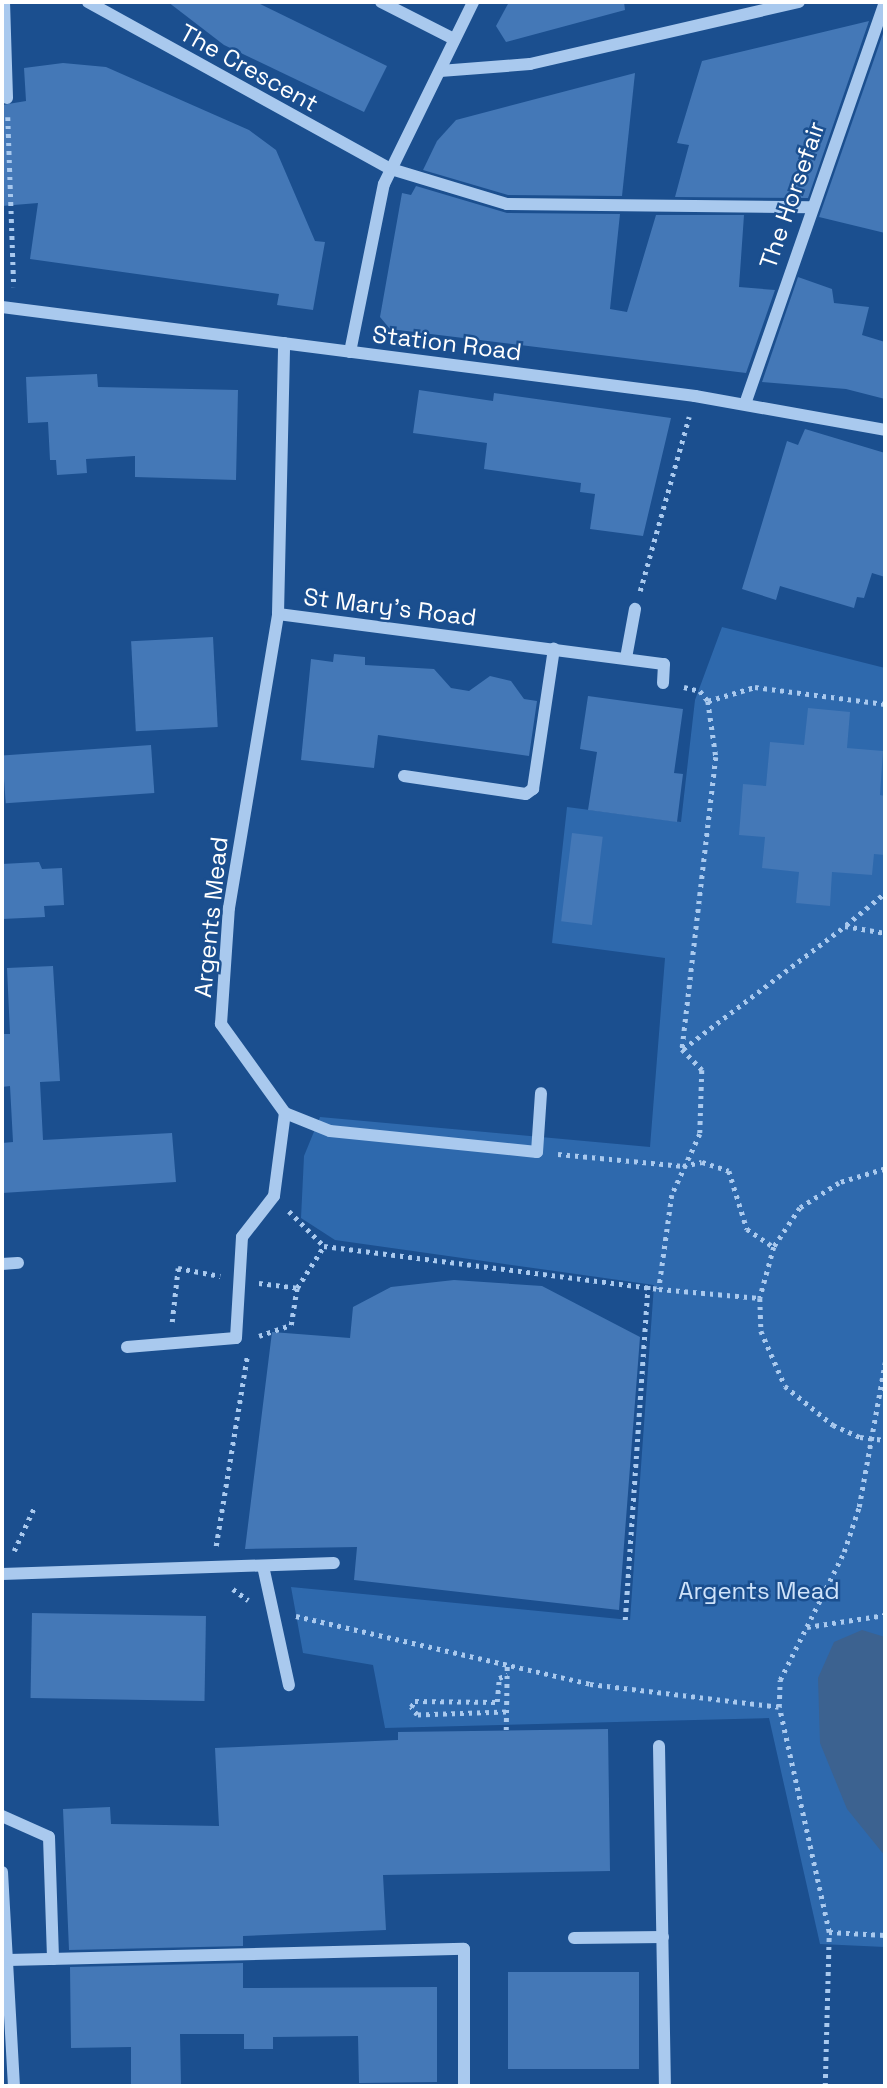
<!DOCTYPE html>
<style>
body{margin:0}
#map{position:relative;width:887px;height:2088px;overflow:hidden;background:#1b4f8f;font-family:"Space Grotesk",sans-serif}
div>[style]{position:absolute}
[style*='--x']{left:calc(var(--x)*1px);top:calc(var(--y)*1px);width:calc(var(--w)*1px);rotate:calc(var(--a)*1deg)}
.green>*{inset:0;background:#2e69ad}
.water>*{inset:0;background:#3c6290}
.building>*{inset:0;background:#4478b7;transform-origin:0 0}
.path>*{height:4.5px;margin-top:-2.25px;transform-origin:0;background:repeating-linear-gradient(90deg,#a9c9ee 0 3.5px,transparent 0 8.5px)}
.minor>*{height:12px;margin:-6px;padding:0 6px;transform-origin:6px;border-radius:6px;background:#a9c9ee}
span{translate:-50% -50%;white-space:nowrap;text-align:center;line-height:1.15;-webkit-text-stroke:5px #1b4f8f;paint-order:stroke}
.street-label{font-size:24px;color:#fff}
.park-label{font-size:24px;color:#cfe3fa}
.frame{position:absolute;inset:0;border:4px solid #fff;pointer-events:none}
</style>
<div id="map">
<div class="green">
<div style="clip-path:polygon(722px 627px,885px 668px,885px 1947px,820px 1944px,769px 1718px,385px 1728px,373px 1665px,303px 1653px,291px 1587px,630px 1620px,654px 1285px,335px 1240px,301px 1218px,304px 1156px,320px 1117px,650px 1147px,665px 958px,552px 943px,567px 807px,681px 822px,695px 700px)"></div>
</div>
<div class="water">
<div style="clip-path:polygon(862px 1630px,885px 1637px,885px 1856px,847px 1809px,820px 1743px,818px 1678px,834px 1642px)"></div>
</div>
<div class="building">
<div style="clip-path:polygon(168px 2px,256px 2px,387px 66px,364px 112px,224px 45px)"></div>
<div style="clip-path:polygon(509px 2px,624px 2px,625px 10px,506px 42px,496px 26px)"></div>
<div style="clip-path:polygon(869px 21px,808px 198px,675px 197px,689px 145px,677px 143px,702px 61px)"></div>
<div style="clip-path:polygon(885px 28px,885px 233px,819px 217px)"></div>
<div style="clip-path:polygon(63px 63px,106px 67px,249px 130px,276px 150px,315px 241px,325px 242px,313px 310px,277px 305px,279px 294px,30px 259px,38px 203px,2px 206px,2px 105px,26px 101px,24px 68px)"></div>
<div style="clip-path:polygon(635px 73px,622px 196px,508px 195px,423px 170px,437px 141px,456px 120px)"></div>
<div style="clip-path:polygon(416px 186px,507px 213px,620px 214px,610px 309px,627px 312px,656px 215px,744px 215px,739px 287px,775px 290px,746px 373px,390px 329px,380px 317px,402px 193px,411px 195px)"></div>
<div style="clip-path:polygon(798px 277px,832px 289px,834px 303px,869px 307px,862px 335px,885px 342px,885px 399px,846px 389px,762px 382px)"></div>
<div style="clip-path:polygon(97px 374px,98px 387px,238px 390px,236px 480px,135px 477px,135px 456px,86px 459px,87px 473px,57px 475px,56px 460px,50px 460px,48px 422px,28px 423px,26px 377px)"></div>
<div style="clip-path:polygon(419px 390px,493px 401px,494px 393px,671px 418px,643px 536px,590px 529px,595px 494px,580px 492px,581px 483px,484px 469px,487px 443px,413px 433px)"></div>
<div style="clip-path:polygon(805px 429px,885px 453px,885px 577px,872px 573px,864px 598px,857px 597px,854px 608px,780px 586px,776px 600px,742px 589px,787px 441px,798px 445px)"></div>
<div style="left:213px;top:637px;width:90px;height:82px;rotate:87deg"></div>
<div style="clip-path:polygon(334px 654px,365px 657px,365px 665px,434px 669px,451px 688px,469px 691px,490px 676px,511px 681px,524px 699px,537px 701px,529px 756px,378px 735px,374px 768px,301px 760px,311px 659px,333px 662px)"></div>
<div style="clip-path:polygon(588px 696px,683px 709px,674px 773px,683px 774px,677px 822px,588px 810px,597px 752px,580px 749px)"></div>
<div style="clip-path:polygon(808px 708px,850px 712px,847px 748px,883px 751px,880px 795px,885px 796px,885px 855px,874px 854px,872px 875px,832px 872px,830px 906px,796px 903px,799px 872px,762px 868px,765px 837px,739px 835px,743px 784px,766px 786px,770px 742px,804px 745px)"></div>
<div style="left:151px;top:745px;width:48px;height:149px;rotate:86deg"></div>
<div style="left:572px;top:833px;width:31px;height:89px;rotate:7deg"></div>
<div style="clip-path:polygon(39px 862px,42px 869px,62px 868px,64px 905px,44px 906px,45px 917px,2px 919px,2px 864px)"></div>
<div style="clip-path:polygon(53px 966px,60px 1081px,40px 1082px,43px 1140px,172px 1133px,176px 1182px,2px 1193px,2px 1143px,13px 1142px,10px 1086px,2px 1087px,2px 1034px,10px 1034px,7px 968px)"></div>
<div style="clip-path:polygon(454px 1280px,542px 1286px,640px 1337px,619px 1610px,354px 1580px,357px 1547px,245px 1549px,272px 1332px,350px 1338px,353px 1307px,391px 1287px)"></div>
<div style="left:32px;top:1613px;width:174px;height:85px;rotate:1deg"></div>
<div style="clip-path:polygon(608px 1729px,610px 1871px,383px 1875px,386px 1930px,243px 1936px,243px 1946px,69px 1950px,63px 1809px,110px 1807px,111px 1824px,219px 1826px,215px 1748px,398px 1740px,398px 1732px)"></div>
<div style="clip-path:polygon(243px 1963px,243px 1988px,437px 1987px,437px 2082px,359px 2083px,358px 2036px,273px 2037px,273px 2049px,244px 2049px,244px 2034px,180px 2034px,181px 2085px,131px 2086px,131px 2047px,71px 2048px,70px 1967px)"></div>
<div style="left:508px;top:1972px;width:131px;height:97px"></div>
</div>
<div class="path">
<div style="--x:8;--y:117;--w:170;--a:88"></div>
<div style="--x:640;--y:591;--w:181;--a:-74.3"></div>
<div style="--x:684;--y:687;--w:16;--a:14"></div>
<div style="--x:700;--y:691;--w:13;--a:51"></div>
<div style="--x:708;--y:701;--w:57;--a:81.9"></div>
<div style="--x:716;--y:757;--w:294;--a:96.6"></div>
<div style="--x:682;--y:1049;--w:29;--a:46"></div>
<div style="--x:702;--y:1070;--w:64;--a:91.8"></div>
<div style="--x:700;--y:1134;--w:67;--a:114.7"></div>
<div style="--x:672;--y:1195;--w:95;--a:97.9"></div>
<div style="--x:659;--y:1289;--w:101;--a:5.1"></div>
<div style="--x:708;--y:701;--w:49;--a:-16.6"></div>
<div style="--x:755;--y:687;--w:131;--a:7.5"></div>
<div style="--x:846;--y:925;--w:50;--a:-39.4"></div>
<div style="--x:683;--y:1049;--w:203;--a:-37.2"></div>
<div style="--x:845;--y:926;--w:41;--a:9.9"></div>
<div style="--x:558;--y:1154;--w:126;--a:5.5"></div>
<div style="--x:683;--y:1166;--w:19;--a:-12"></div>
<div style="--x:702;--y:1162;--w:28;--a:18"></div>
<div style="--x:729;--y:1171;--w:61;--a:72.8"></div>
<div style="--x:747;--y:1229;--w:32;--a:34"></div>
<div style="--x:885;--y:1169;--w:48;--a:163.1"></div>
<div style="--x:839;--y:1183;--w:46;--a:147.3"></div>
<div style="--x:800;--y:1208;--w:47;--a:123.7"></div>
<div style="--x:774;--y:1247;--w:53;--a:105.4"></div>
<div style="--x:760;--y:1298;--w:33;--a:88"></div>
<div style="--x:761;--y:1331;--w:60;--a:66.4"></div>
<div style="--x:785;--y:1386;--w:62;--a:39.1"></div>
<div style="--x:833;--y:1425;--w:30;--a:24"></div>
<div style="--x:860;--y:1437;--w:25;--a:7"></div>
<div style="--x:289;--y:1211;--w:49;--a:45"></div>
<div style="--x:324;--y:1246;--w:338;--a:7.3"></div>
<div style="--x:259;--y:1283;--w:38;--a:7"></div>
<div style="--x:172;--y:1322;--w:54;--a:-83.7"></div>
<div style="--x:178;--y:1268;--w:43;--a:10.8"></div>
<div style="--x:259;--y:1336;--w:34;--a:-19"></div>
<div style="--x:291;--y:1325;--w:37;--a:-81"></div>
<div style="--x:297;--y:1288;--w:50;--a:-57.3"></div>
<div style="--x:216;--y:1546;--w:192;--a:-80.7"></div>
<div style="--x:14;--y:1551;--w:47;--a:-65.1"></div>
<div style="--x:233;--y:1589;--w:19;--a:36"></div>
<div style="--x:296;--y:1616;--w:302;--a:13"></div>
<div style="--x:590;--y:1684;--w:190;--a:6.9"></div>
<div style="--x:625;--y:1620;--w:337;--a:-86.1"></div>
<div style="--x:807;--y:1627;--w:79;--a:-8.7"></div>
<div style="--x:506;--y:1712;--w:89;--a:178.1"></div>
<div style="--x:417;--y:1715;--w:10;--a:-127"></div>
<div style="--x:411;--y:1707;--w:7;--a:-56"></div>
<div style="--x:415;--y:1701;--w:82;--a:0.7"></div>
<div style="--x:497;--y:1702;--w:24;--a:-85"></div>
<div style="--x:499;--y:1678;--w:9;--a:-21"></div>
<div style="--x:506;--y:1730;--w:65;--a:-89.1"></div>
<div style="--x:829;--y:1932;--w:56;--a:3.1"></div>
<div style="--x:825;--y:2086;--w:154;--a:-88.5"></div>
<div style="--x:829;--y:1932;--w:230;--a:-102.5"></div>
<div style="--x:779;--y:1707;--w:27;--a:-88"></div>
<div style="--x:780;--y:1680;--w:143;--a:-63.4"></div>
<div style="--x:844;--y:1552;--w:47;--a:-71.6"></div>
<div style="--x:859;--y:1507;--w:147;--a:-79.8"></div>
</div>
<div class="minor">
<div style="--x:4;--y:2;--w:96;--a:88.2"></div>
<div style="--x:88;--y:2;--w:346;--a:28.9"></div>
<div style="--x:391;--y:169;--w:121;--a:16.8"></div>
<div style="--x:507;--y:204;--w:303;--a:0.6"></div>
<div style="--x:381;--y:2;--w:82;--a:26.9"></div>
<div style="--x:440;--y:71;--w:90;--a:-4.4"></div>
<div style="--x:530;--y:64;--w:276;--a:-13"></div>
<div style="--x:2;--y:307;--w:699;--a:7.32"></div>
<div style="--x:695;--y:396;--w:193;--a:10.1"></div>
<div style="--x:350;--y:352;--w:171;--a:-78.6"></div>
<div style="--x:384;--y:184;--w:203;--a:-63.9"></div>
<div style="--x:745;--y:404;--w:426;--a:-70.8"></div>
<div style="--x:278;--y:614;--w:389;--a:7.4"></div>
<div style="--x:664;--y:664;--w:19;--a:93"></div>
<div style="--x:626;--y:658;--w:50;--a:-79.6"></div>
<div style="--x:404;--y:776;--w:123;--a:8.4"></div>
<div style="--x:526;--y:794;--w:9;--a:-36"></div>
<div style="--x:533;--y:789;--w:142;--a:-81.5"></div>
<div style="--x:285;--y:1113;--w:48;--a:21.8"></div>
<div style="--x:330;--y:1131;--w:208;--a:5.8"></div>
<div style="--x:537;--y:1152;--w:59;--a:-86.1"></div>
<div style="--x:2;--y:1264;--w:16;--a:-4"></div>
<div style="--x:127;--y:1347;--w:109;--a:-4.7"></div>
<div style="--x:236;--y:1338;--w:101;--a:-86.6"></div>
<div style="--x:242;--y:1237;--w:52;--a:-52"></div>
<div style="--x:274;--y:1196;--w:84;--a:-82.5"></div>
<div style="--x:285;--y:1113;--w:110;--a:-125.7"></div>
<div style="--x:221;--y:1024;--w:116;--a:-86.1"></div>
<div style="--x:229;--y:908;--w:298;--a:-80.5"></div>
<div style="--x:278;--y:614;--w:271;--a:-88.7"></div>
<div style="--x:263;--y:1566;--w:122;--a:77.7"></div>
<div style="--x:2;--y:1574;--w:332;--a:-1.9"></div>
<div style="--x:659;--y:1746;--w:340;--a:89"></div>
<div style="--x:2;--y:1816;--w:51;--a:24.1"></div>
<div style="--x:49;--y:1837;--w:122;--a:88.1"></div>
<div style="--x:2;--y:1872;--w:214;--a:86.8"></div>
<div style="--x:574;--y:1938;--w:89;--a:-0.6"></div>
<div style="--x:8;--y:1960;--w:456;--a:-1.4"></div>
<div style="--x:464;--y:1949;--w:137;--a:90"></div>
</div>
<div class="street-label">
<span style="left:249px;top:68px;rotate:29deg">The Crescent</span>
<span style="left:792px;top:195px;rotate:-71deg">The Horsefair</span>
<span style="left:447px;top:343px;rotate:7deg">Station Road</span>
<span style="left:390px;top:607px;rotate:7deg">St Mary's Road</span>
<span style="left:211px;top:917px;rotate:-84deg">Argents Mead</span>
</div>
<div class="park-label">
<span style="left:759px;top:1591px">Argents Mead</span>
</div>
<div class="frame"></div>
</div>
